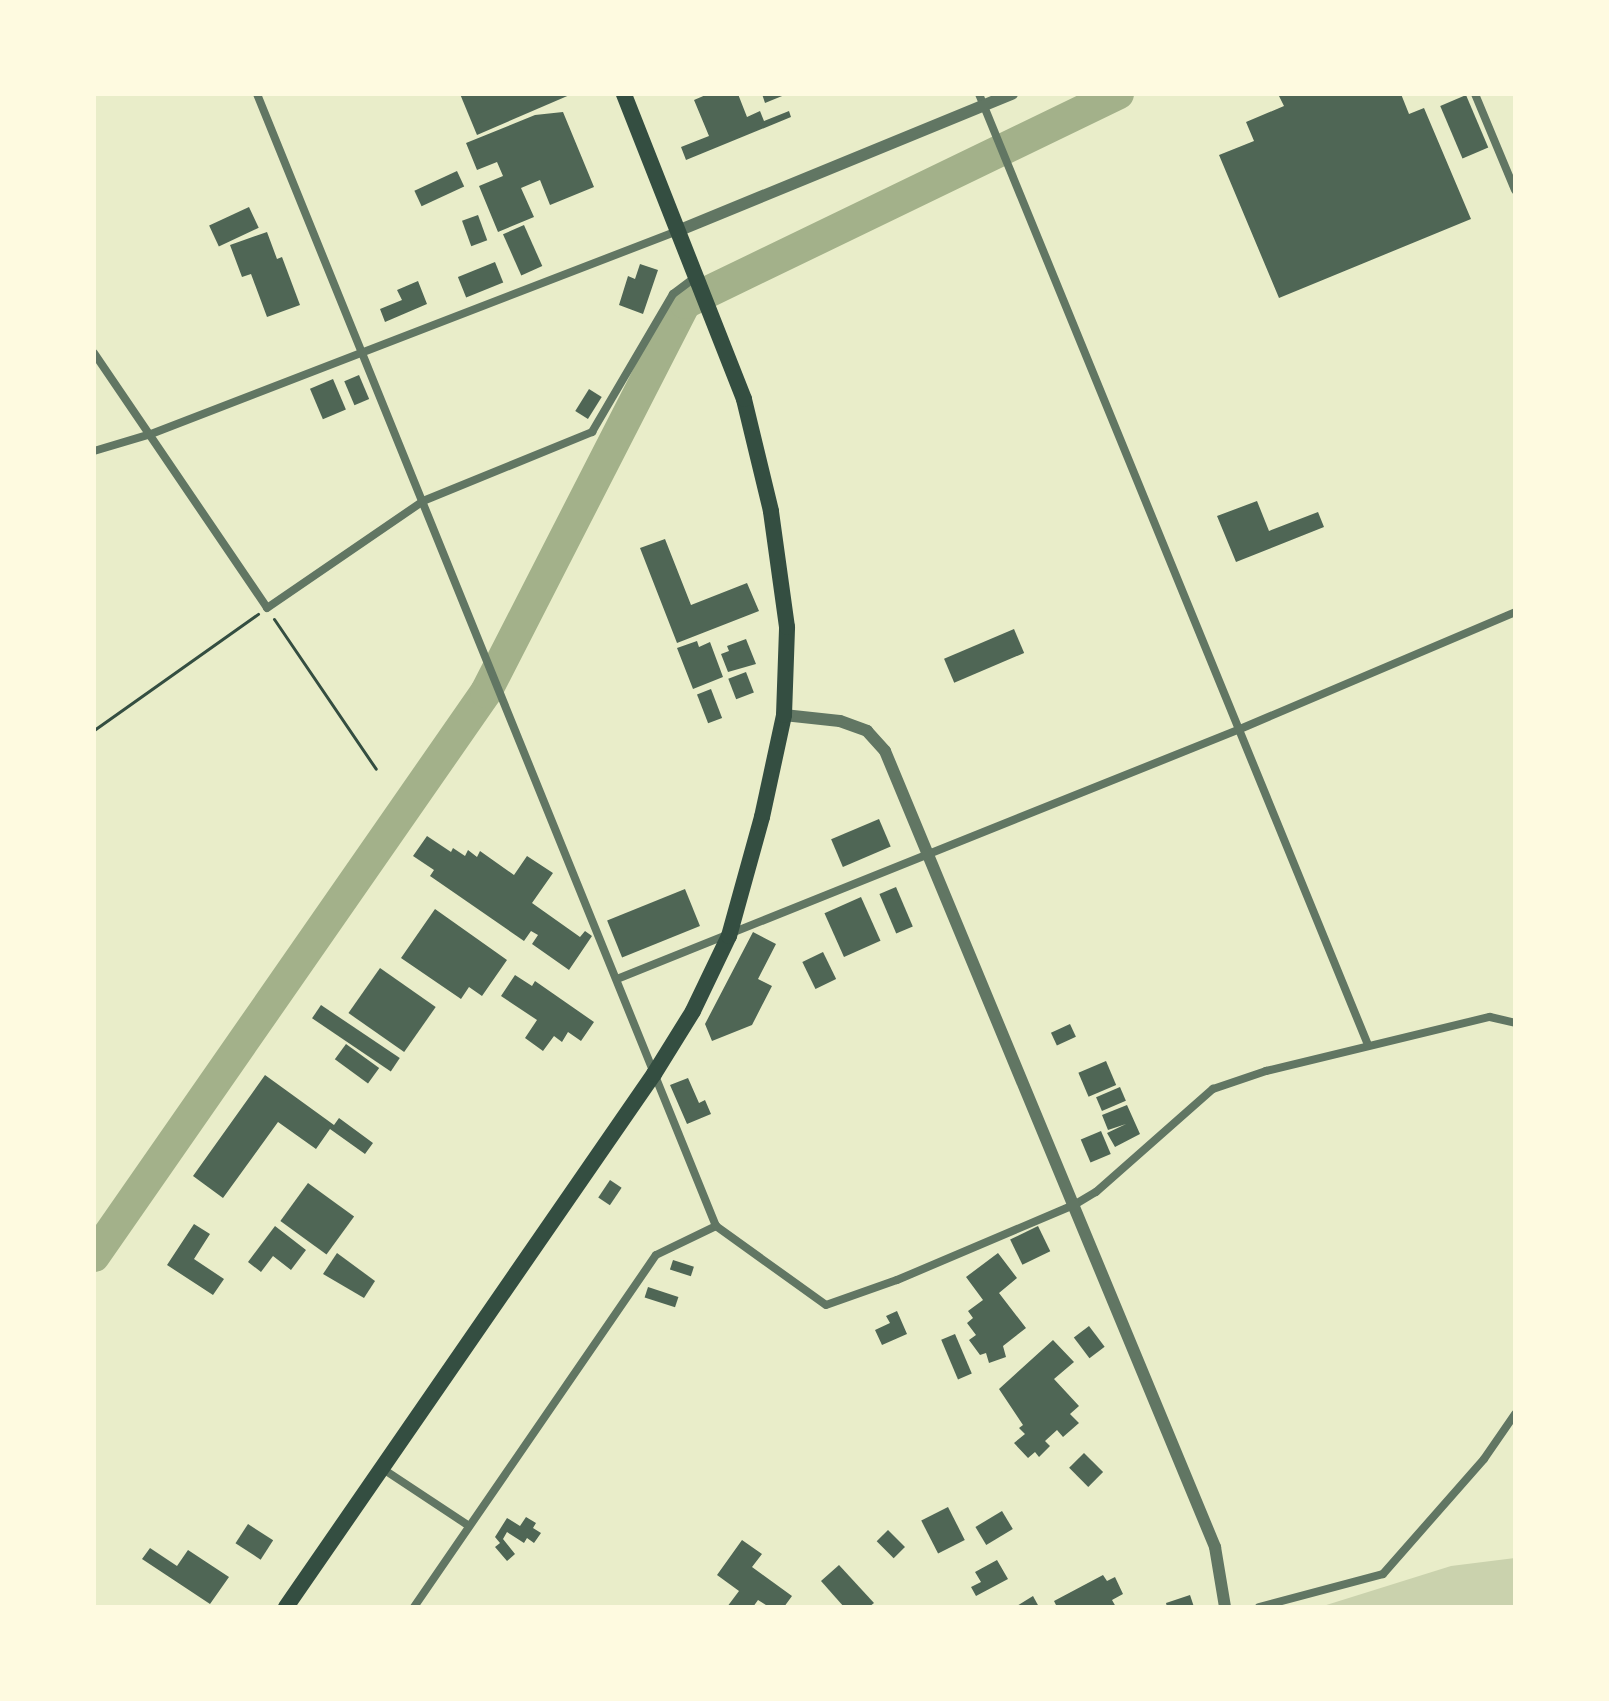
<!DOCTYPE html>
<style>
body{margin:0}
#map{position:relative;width:1609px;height:1701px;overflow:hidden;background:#e9edc9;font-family:"Fira Sans",sans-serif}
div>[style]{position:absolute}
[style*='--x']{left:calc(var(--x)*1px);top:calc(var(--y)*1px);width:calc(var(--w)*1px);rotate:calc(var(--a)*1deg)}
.green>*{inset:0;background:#cad2ad}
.river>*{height:32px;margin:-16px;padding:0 16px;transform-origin:16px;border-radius:16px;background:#a3b18a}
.building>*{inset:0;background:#4f6655;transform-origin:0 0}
.path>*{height:3px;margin:-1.5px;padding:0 1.5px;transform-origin:1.5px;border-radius:1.5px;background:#344e41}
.minor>*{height:8px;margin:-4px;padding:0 4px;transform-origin:4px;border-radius:4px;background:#617663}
.tertiary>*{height:12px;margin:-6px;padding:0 6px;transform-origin:6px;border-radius:6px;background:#617663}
.primary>*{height:16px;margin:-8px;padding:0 8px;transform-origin:8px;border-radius:8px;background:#344e41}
span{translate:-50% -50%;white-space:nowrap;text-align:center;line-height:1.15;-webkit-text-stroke:8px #fefae0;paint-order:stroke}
.frame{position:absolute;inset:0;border:96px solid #fefae0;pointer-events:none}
</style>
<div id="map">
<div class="green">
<div style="clip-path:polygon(1515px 1558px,1515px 1607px,1320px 1607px,1451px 1566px)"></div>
</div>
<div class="river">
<div style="--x:94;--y:1256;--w:687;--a:-55.2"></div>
<div style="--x:486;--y:692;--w:437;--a:-62.9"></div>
<div style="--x:685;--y:303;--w:481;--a:-25.8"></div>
</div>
<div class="building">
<div style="clip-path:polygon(460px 94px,572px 94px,477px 135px)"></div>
<div style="clip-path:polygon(708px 94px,738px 94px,747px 117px,760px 111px,764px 121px,789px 111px,791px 117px,686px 160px,681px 147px,709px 136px,694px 100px)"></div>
<div style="clip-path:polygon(762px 94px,787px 94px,765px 103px)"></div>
<div style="clip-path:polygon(1278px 94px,1401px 94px,1409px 114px,1424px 108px,1471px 219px,1279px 298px,1219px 155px,1254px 141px,1246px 122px,1284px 106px)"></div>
<div style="left:1466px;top:95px;width:57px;height:28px;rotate:67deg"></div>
<div style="clip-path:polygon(563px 112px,594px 187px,550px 205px,540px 180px,521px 188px,534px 217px,498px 232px,479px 186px,503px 176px,497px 162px,477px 170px,466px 143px,535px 115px)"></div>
<div style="left:457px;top:171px;width:17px;height:47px;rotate:65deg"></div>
<div style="left:249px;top:207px;width:23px;height:44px;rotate:65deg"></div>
<div style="left:478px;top:215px;width:27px;height:17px;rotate:70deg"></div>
<div style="left:524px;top:225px;width:45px;height:23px;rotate:66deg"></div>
<div style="clip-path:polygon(267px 232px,277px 259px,282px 257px,300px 305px,267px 317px,251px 274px,242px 277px,230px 245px)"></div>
<div style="left:495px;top:262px;width:22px;height:40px;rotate:68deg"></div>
<div style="clip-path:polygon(640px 264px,658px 270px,643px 314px,619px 305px,628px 276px,635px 279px)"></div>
<div style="clip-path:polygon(418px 281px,427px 304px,385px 322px,380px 309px,402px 300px,397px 290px)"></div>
<div style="left:359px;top:375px;width:26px;height:16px;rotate:67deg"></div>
<div style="left:333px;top:379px;width:33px;height:25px;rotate:67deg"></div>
<div style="left:589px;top:389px;width:15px;height:26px;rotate:32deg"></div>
<div style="clip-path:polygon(1257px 501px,1269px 531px,1318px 512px,1324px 527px,1236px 562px,1217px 516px)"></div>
<div style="clip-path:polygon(665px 539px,691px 605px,747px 583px,759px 611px,677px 643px,640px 548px)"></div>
<div style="left:1014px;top:629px;width:26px;height:76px;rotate:67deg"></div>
<div style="clip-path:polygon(746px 639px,756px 664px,728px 672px,721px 654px,729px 651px,727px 646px)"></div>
<div style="clip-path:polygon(697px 641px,699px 647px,710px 642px,723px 677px,693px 689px,677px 648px)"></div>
<div style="left:746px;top:672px;width:22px;height:19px;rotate:69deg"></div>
<div style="left:711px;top:689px;width:31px;height:15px;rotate:69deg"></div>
<div style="left:879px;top:819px;width:30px;height:52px;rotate:67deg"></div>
<div style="clip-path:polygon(427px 836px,451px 852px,453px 848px,465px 856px,468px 850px,477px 857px,480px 851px,514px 875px,527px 856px,553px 873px,532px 903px,580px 937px,585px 931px,592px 936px,569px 970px,532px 944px,538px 935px,531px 931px,524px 941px,430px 876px,434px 870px,413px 856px)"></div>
<div style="left:896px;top:887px;width:43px;height:18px;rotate:67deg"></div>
<div style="left:685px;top:889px;width:40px;height:84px;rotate:68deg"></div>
<div style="left:861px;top:897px;width:48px;height:40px;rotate:66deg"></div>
<div style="clip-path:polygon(435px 909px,507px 960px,482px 996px,469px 987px,461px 999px,401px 958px)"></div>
<div style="clip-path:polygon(753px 932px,776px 944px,758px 979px,772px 986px,752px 1025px,712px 1041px,705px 1024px)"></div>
<div style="left:823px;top:952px;width:30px;height:23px;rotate:64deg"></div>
<div style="left:380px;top:968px;width:68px;height:55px;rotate:35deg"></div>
<div style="clip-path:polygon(515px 975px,532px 986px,535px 981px,594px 1022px,581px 1041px,568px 1032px,562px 1042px,554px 1036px,543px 1051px,525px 1038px,537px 1020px,501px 996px)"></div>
<div style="left:321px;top:1005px;width:95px;height:16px;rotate:34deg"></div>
<div style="left:1070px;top:1024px;width:14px;height:21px;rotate:65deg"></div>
<div style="left:346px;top:1044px;width:41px;height:19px;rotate:36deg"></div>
<div style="left:1106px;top:1061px;width:26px;height:30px;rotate:67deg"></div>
<div style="clip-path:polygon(265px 1075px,334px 1125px,339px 1118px,373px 1143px,365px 1154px,330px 1129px,316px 1149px,278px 1122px,223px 1198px,193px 1176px)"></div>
<div style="clip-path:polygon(688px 1078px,699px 1103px,705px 1100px,711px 1114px,687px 1124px,670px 1085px)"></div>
<div style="left:1120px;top:1087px;width:15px;height:26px;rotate:67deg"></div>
<div style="clip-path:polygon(1127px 1105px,1140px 1134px,1115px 1147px,1107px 1133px,1126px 1124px,1108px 1130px,1102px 1115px)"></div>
<div style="left:1101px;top:1131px;width:25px;height:22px;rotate:67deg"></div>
<div style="left:610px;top:1180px;width:14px;height:21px;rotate:34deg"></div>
<div style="left:308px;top:1183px;width:57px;height:47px;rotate:36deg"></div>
<div style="clip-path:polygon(194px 1224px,210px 1234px,194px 1259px,224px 1279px,213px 1295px,167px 1265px)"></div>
<div style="clip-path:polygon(275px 1226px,306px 1250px,291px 1270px,273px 1256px,261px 1272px,248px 1262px)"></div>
<div style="left:1038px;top:1226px;width:28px;height:31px;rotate:64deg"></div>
<div style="clip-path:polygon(337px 1253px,375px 1281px,364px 1298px,323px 1274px)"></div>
<div style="clip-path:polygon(998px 1253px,1017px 1278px,999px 1293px,1026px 1328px,1003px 1346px,1006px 1357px,989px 1363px,986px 1353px,980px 1355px,969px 1340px,976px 1335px,967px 1323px,973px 1318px,968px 1311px,983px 1300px,966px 1277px)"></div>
<div style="left:673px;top:1260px;width:22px;height:10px;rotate:18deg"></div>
<div style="left:648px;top:1287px;width:32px;height:11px;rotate:18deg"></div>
<div style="clip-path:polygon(897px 1311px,907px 1334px,882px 1345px,875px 1330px,890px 1323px,886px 1316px)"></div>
<div style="left:1089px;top:1326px;width:26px;height:19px;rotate:53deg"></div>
<div style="left:955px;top:1334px;width:43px;height:15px;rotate:67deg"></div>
<div style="clip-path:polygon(1053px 1340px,1074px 1362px,1054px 1379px,1079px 1406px,1070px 1414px,1079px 1423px,1063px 1437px,1057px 1430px,1045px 1441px,1050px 1446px,1039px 1457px,1035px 1452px,1028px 1458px,1014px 1443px,1025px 1434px,1019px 1428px,1023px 1425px,999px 1389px)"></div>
<div style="left:1084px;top:1453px;width:27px;height:21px;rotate:45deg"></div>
<div style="left:948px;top:1507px;width:37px;height:30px;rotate:63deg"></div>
<div style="left:1002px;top:1511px;width:21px;height:31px;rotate:59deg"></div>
<div style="clip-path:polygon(526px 1517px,536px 1523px,533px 1528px,541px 1533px,534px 1543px,527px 1538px,524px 1543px,507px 1532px,503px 1539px,515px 1554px,507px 1561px,495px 1547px,500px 1543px,495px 1537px,507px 1518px,520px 1526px)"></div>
<div style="left:248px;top:1524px;width:30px;height:23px;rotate:33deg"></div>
<div style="left:888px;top:1530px;width:24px;height:16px;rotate:45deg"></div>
<div style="clip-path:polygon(742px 1540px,762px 1554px,752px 1567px,792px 1596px,784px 1607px,769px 1607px,758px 1600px,753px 1607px,727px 1607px,739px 1591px,717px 1575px)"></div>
<div style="clip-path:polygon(150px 1548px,177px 1566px,188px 1550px,229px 1577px,210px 1604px,142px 1559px)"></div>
<div style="clip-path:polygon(997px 1560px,1008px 1579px,976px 1596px,971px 1587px,981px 1582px,975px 1572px)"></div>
<div style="clip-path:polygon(839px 1565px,874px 1603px,869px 1607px,844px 1607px,821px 1581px)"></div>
<div style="clip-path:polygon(1103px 1575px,1107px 1581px,1115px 1577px,1123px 1594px,1112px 1600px,1116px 1607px,1057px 1607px,1054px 1601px)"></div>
<div style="clip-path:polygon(1190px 1595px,1194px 1607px,1167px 1607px,1166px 1603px)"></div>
<div style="clip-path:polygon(1033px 1596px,1039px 1607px,1015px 1607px)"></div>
</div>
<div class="path">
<div style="--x:274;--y:619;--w:181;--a:55.8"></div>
<div style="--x:94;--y:730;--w:201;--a:-35.3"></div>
</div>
<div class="minor">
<div style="--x:257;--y:94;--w:1222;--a:67.93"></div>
<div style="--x:979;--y:94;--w:1027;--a:67.75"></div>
<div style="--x:1475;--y:94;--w:104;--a:67.4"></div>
<div style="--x:94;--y:353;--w:308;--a:55.8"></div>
<div style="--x:267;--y:608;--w:189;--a:-34.4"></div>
<div style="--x:423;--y:501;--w:183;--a:-22.2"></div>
<div style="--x:592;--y:432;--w:160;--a:-59.6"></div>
<div style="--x:673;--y:294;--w:30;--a:-37"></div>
<div style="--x:94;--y:451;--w:59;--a:-16.6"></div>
<div style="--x:151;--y:434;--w:567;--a:-21.09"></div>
<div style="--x:617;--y:979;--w:671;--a:-21.86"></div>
<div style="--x:1240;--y:729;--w:299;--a:-23"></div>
<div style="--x:383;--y:1469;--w:103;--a:33.5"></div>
<div style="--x:414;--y:1607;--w:427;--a:-55.5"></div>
<div style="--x:656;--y:1255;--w:67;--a:-25.8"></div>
<div style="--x:716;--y:1226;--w:135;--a:35.7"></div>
<div style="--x:826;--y:1305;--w:75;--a:-19.4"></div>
<div style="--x:897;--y:1280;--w:192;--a:-23"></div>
<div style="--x:1074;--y:1205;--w:26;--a:-31"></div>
<div style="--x:1096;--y:1192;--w:156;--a:-41.4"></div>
<div style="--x:1213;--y:1089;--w:56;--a:-18.8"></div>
<div style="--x:1266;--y:1071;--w:230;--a:-13.6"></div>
<div style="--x:1490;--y:1017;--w:26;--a:13"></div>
<div style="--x:1259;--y:1607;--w:128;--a:-14.9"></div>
<div style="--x:1383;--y:1574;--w:153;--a:-48.7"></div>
<div style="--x:1484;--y:1459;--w:55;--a:-55.4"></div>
</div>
<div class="tertiary">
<div style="--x:680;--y:230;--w:359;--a:-22.3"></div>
<div style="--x:784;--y:715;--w:56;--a:6.1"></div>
<div style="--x:840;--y:721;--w:29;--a:20"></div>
<div style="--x:867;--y:731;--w:27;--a:48"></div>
<div style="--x:885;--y:751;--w:862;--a:67.48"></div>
<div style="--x:1215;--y:1547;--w:61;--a:80.5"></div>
</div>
<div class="primary">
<div style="--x:286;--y:1607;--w:648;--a:-55.38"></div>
<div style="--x:654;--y:1074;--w:74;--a:-58.2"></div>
<div style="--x:693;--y:1011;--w:83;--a:-64.4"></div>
<div style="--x:729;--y:936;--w:123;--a:-74.5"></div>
<div style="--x:762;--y:817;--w:104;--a:-77.8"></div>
<div style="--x:784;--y:715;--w:88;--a:-88"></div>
<div style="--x:787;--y:627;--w:117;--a:-97.9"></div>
<div style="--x:771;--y:511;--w:115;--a:-103.6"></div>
<div style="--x:744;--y:399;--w:328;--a:-111.5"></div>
</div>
<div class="frame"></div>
</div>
